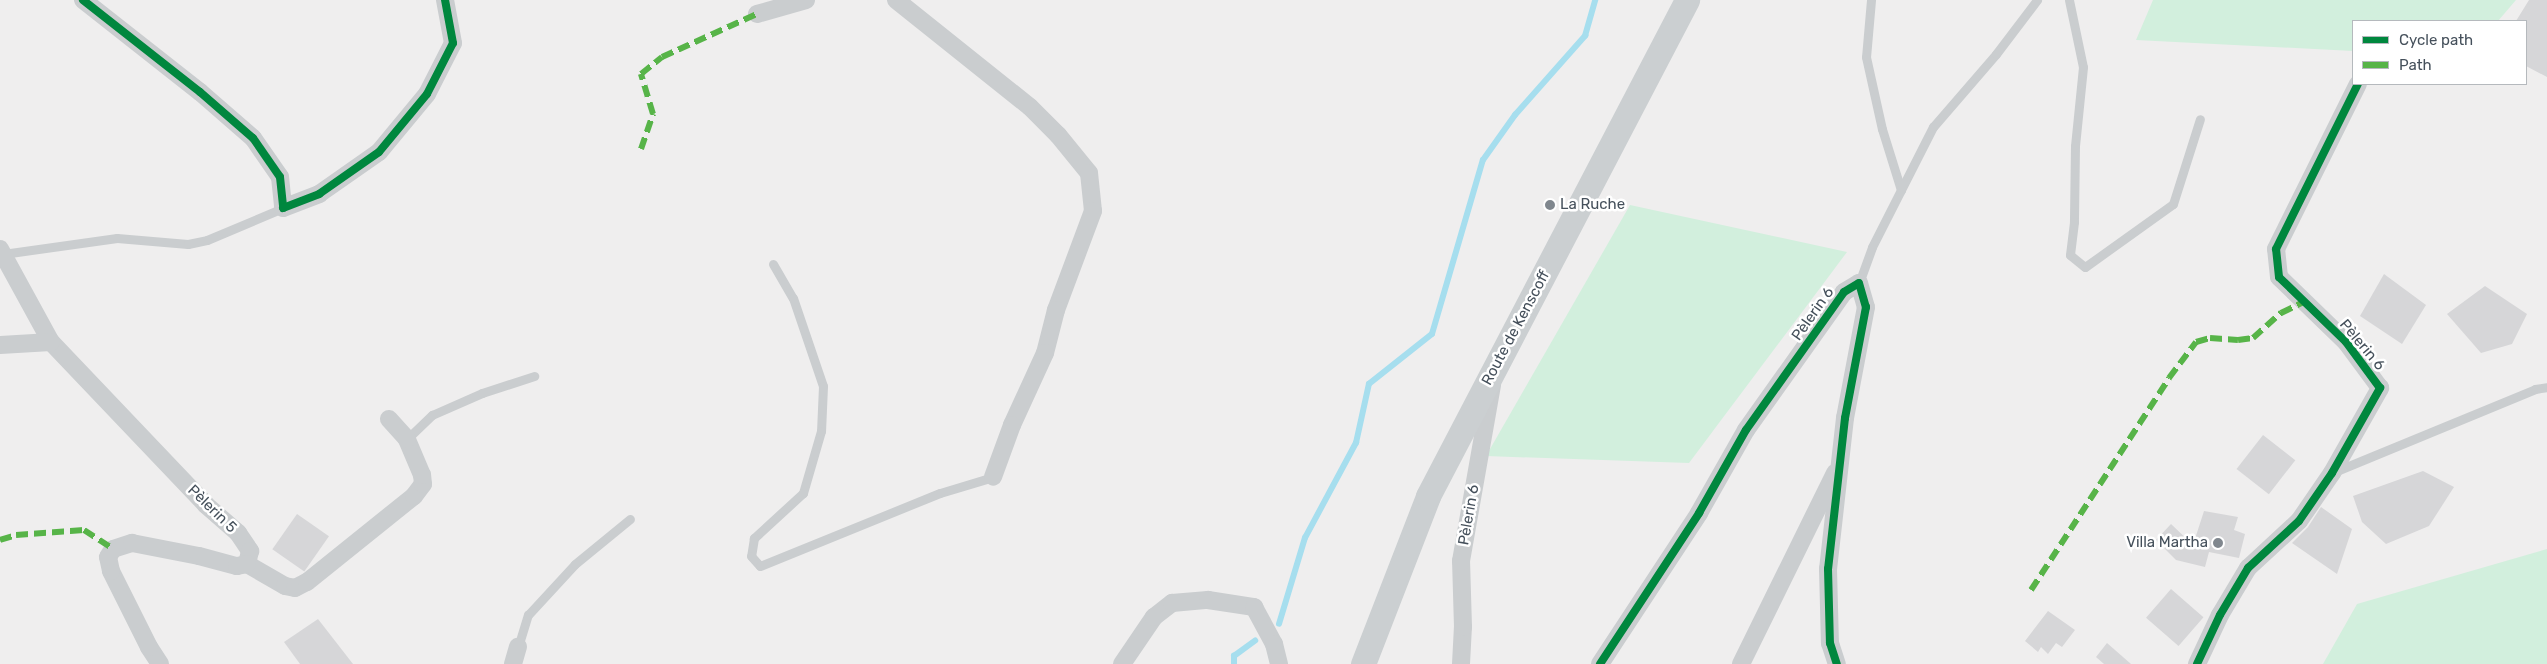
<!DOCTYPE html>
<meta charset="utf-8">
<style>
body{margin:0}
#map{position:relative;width:2547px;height:664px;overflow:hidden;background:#efeeee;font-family:Rubik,sans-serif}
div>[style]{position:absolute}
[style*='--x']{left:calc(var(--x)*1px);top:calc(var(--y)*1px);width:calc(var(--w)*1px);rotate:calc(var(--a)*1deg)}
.green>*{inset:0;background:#d2efdd}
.stream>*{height:5.5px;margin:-2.75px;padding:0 2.75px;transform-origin:2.75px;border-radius:2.75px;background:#a6deee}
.building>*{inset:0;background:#d6d6d8;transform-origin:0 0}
.lane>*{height:9px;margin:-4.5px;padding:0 4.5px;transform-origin:4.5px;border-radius:4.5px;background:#cacdcf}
.street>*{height:18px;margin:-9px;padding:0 9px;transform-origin:9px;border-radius:9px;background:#cacdcf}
.secondary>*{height:25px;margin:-12.5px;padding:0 12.5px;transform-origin:12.5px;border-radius:12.5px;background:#cbcfd1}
.quiet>*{height:6px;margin-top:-3px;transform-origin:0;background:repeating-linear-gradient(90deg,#57b448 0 12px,transparent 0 18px)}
.cycleway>*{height:8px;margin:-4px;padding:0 4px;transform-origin:4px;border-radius:4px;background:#00873e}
.dots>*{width:14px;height:14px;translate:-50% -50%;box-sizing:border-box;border:2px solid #fff;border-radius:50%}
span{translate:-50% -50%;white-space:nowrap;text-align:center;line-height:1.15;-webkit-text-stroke:5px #fff;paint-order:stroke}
.poi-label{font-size:15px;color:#45505b}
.left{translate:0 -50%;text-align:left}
.right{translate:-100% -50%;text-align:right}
.street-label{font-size:15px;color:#45505b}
.legend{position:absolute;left:2352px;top:20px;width:175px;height:65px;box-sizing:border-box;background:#fff;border:1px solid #b5b9bd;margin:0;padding:6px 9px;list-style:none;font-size:15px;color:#45505b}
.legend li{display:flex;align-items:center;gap:10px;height:25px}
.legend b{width:25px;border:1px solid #b5b9bd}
</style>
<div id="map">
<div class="green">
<div style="clip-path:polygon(2153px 0,2516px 0,2498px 21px,2353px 21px,2353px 51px,2136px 40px)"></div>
<div style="clip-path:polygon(1630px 205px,1847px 252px,1689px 463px,1486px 456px)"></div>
<div style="clip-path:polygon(2547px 549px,2547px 664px,2323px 664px,2357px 604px)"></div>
</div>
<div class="stream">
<div style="--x:1279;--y:624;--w:90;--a:-73.2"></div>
<div style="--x:1305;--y:538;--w:108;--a:-61.8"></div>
<div style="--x:1356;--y:443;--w:60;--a:-77.6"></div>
<div style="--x:1369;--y:384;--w:80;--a:-38.4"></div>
<div style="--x:1432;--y:334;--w:181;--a:-73.7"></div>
<div style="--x:1483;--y:160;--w:55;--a:-54.6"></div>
<div style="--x:1515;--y:115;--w:106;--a:-48.5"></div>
<div style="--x:1585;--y:36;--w:37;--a:-74"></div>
<div style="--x:1234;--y:664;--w:8;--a:-90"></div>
<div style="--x:1234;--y:656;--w:26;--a:-36"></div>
</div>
<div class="building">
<div style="clip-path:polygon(2529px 0,2547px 0,2547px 77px,2526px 66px,2526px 21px,2516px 21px)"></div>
<div style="clip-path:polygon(2384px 274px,2426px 305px,2402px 344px,2360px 316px)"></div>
<div style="clip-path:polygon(2485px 286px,2527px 314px,2512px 344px,2481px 353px,2447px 314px)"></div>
<div style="left:2263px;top:435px;width:41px;height:43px;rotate:38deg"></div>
<div style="clip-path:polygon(2423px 471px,2454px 487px,2429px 526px,2386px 544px,2362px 522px,2353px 496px)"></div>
<div style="clip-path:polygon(2321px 507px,2352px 529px,2337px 574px,2292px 543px,2308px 527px)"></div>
<div style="clip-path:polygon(2204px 511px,2238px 517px,2234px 530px,2245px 534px,2239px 558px,2209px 552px,2205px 567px,2176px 560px,2156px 540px,2171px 524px,2193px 545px)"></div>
<div style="left:297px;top:514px;width:39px;height:43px;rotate:35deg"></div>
<div style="left:2171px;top:589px;width:43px;height:38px;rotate:41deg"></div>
<div style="clip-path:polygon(2048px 611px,2075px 630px,2062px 647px,2056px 643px,2048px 654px,2041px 647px,2038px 652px,2025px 641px)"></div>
<div style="clip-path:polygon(318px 619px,353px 664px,300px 664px,284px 642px)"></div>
<div style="clip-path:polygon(2107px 643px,2131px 664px,2104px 664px,2096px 657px)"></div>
</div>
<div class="lane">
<div style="--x:1871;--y:0;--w:57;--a:95"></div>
<div style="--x:1866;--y:57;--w:74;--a:77.5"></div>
<div style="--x:1882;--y:129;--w:64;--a:72.7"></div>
<div style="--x:2069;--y:0;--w:68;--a:78.2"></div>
<div style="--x:2083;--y:67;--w:79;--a:95.8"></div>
<div style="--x:2075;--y:146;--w:76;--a:90.8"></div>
<div style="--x:2074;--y:222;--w:33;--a:97"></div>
<div style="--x:2070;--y:255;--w:19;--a:39"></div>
<div style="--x:2085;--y:267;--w:108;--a:-35.6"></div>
<div style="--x:2173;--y:204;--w:89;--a:-72.4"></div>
<div style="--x:3;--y:254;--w:115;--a:-8"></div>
<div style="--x:117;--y:238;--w:71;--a:4.8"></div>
<div style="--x:188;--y:244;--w:19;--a:-12"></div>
<div style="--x:207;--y:240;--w:82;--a:-22.8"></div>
<div style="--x:773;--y:264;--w:39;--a:60"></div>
<div style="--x:793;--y:298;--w:93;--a:71.2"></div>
<div style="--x:823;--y:386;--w:45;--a:92.5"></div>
<div style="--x:821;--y:431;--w:65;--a:106.2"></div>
<div style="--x:803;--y:493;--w:67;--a:137.4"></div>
<div style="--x:754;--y:538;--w:18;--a:99"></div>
<div style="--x:751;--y:556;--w:13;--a:48"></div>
<div style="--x:760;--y:566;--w:194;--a:-22.1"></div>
<div style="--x:940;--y:493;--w:55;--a:-16.8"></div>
<div style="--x:1859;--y:283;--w:38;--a:-70"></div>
<div style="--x:1872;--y:247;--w:135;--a:-63.1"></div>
<div style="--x:1933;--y:127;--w:96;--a:-49.2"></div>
<div style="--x:1996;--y:54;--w:68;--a:-52.8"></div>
<div style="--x:407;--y:439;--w:35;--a:-44"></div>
<div style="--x:432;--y:415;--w:55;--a:-23.7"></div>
<div style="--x:482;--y:393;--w:55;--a:-18.1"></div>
<div style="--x:2334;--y:472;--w:217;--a:-22.4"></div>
<div style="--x:2535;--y:389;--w:12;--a:-9"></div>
<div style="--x:518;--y:647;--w:34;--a:-73"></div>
<div style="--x:528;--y:615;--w:69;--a:-47.3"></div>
<div style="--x:575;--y:564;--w:71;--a:-39.3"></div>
</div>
<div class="street">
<div style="--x:83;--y:0;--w:149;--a:38.2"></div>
<div style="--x:200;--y:92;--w:70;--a:41"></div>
<div style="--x:253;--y:138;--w:47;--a:55.3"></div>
<div style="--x:280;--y:177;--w:31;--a:84"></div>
<div style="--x:283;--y:208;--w:39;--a:-21"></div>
<div style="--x:319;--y:194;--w:73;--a:-35"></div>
<div style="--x:379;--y:152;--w:75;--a:-50.4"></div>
<div style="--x:427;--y:94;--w:57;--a:-63"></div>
<div style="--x:453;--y:43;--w:44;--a:-100.5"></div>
<div style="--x:896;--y:0;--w:171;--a:38.6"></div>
<div style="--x:1030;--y:107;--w:40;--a:45"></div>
<div style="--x:1058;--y:135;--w:49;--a:50.8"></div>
<div style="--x:1089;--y:173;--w:38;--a:84"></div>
<div style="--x:1093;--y:211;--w:106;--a:110.5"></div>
<div style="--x:1056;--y:310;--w:44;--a:104.3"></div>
<div style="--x:1045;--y:353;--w:79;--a:114.6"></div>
<div style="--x:1012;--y:425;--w:55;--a:110.1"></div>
<div style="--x:757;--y:14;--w:51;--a:-15.9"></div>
<div style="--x:0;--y:249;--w:106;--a:61.3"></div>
<div style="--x:51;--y:342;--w:225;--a:46.4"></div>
<div style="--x:206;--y:505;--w:43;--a:41.2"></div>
<div style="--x:238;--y:533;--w:22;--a:56"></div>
<div style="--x:250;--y:551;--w:13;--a:103"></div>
<div style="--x:0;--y:345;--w:51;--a:-3.4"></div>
<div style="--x:247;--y:564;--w:44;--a:30.1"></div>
<div style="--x:285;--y:586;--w:10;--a:11"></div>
<div style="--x:295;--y:588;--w:13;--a:-27"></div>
<div style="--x:307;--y:582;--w:137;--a:-38.8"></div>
<div style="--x:414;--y:496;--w:15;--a:-53"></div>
<div style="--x:423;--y:484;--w:9;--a:-96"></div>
<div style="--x:422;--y:475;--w:39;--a:-113"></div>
<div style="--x:407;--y:439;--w:27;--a:-132"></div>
<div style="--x:160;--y:664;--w:20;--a:-123"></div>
<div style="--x:149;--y:647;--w:85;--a:-116.6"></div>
<div style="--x:111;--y:571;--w:14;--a:-102"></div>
<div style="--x:108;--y:557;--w:9;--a:-58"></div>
<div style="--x:113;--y:549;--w:20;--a:-18"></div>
<div style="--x:132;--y:543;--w:68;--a:11"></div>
<div style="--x:199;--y:556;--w:39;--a:15"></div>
<div style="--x:237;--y:566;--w:10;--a:-11"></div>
<div style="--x:513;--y:664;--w:18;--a:-74"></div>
<div style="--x:1122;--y:664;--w:57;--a:-55.8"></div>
<div style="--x:1154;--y:617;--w:23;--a:-38"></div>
<div style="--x:1172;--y:603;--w:36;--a:-5"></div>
<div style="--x:1208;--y:600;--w:47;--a:8.7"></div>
<div style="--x:1254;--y:607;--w:42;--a:61.6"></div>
<div style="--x:1274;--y:644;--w:21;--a:76"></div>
<div style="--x:1461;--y:664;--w:37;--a:-87"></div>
<div style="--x:1463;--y:627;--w:66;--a:-91.7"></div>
<div style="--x:1461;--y:561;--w:179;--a:-80"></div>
<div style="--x:1600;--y:664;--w:181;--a:-56.7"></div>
<div style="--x:1699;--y:513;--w:95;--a:-60.5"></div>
<div style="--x:1746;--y:430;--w:169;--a:-54.6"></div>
<div style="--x:1844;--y:292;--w:17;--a:-31"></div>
<div style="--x:1859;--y:283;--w:25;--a:74"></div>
<div style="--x:1866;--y:307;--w:113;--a:100.7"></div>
<div style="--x:1845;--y:418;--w:152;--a:96.4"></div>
<div style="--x:1828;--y:569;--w:74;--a:88.5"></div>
<div style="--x:1830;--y:643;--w:22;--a:72"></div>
<div style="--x:1741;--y:664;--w:213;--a:-63.8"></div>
<div style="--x:2197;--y:664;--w:54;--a:-64.9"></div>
<div style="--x:2220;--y:615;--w:55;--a:-59.2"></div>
<div style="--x:2248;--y:568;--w:69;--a:-42.7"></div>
<div style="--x:2299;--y:521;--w:58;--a:-55.5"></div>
<div style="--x:2332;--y:473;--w:98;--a:-60.5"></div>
<div style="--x:2380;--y:388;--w:57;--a:-126.5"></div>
<div style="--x:2346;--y:342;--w:93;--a:-135.9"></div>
<div style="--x:2279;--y:277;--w:28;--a:-96"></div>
<div style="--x:2276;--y:249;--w:184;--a:-63.6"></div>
</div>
<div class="secondary">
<div style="--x:1363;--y:664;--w:180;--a:-68.8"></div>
<div style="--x:1428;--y:496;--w:560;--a:-62.43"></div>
</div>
<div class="quiet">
<div style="--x:641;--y:149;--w:37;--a:-71"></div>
<div style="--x:653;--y:114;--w:42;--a:-106.7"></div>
<div style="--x:641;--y:74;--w:27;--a:-39"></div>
<div style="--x:662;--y:57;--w:104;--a:-24.4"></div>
<div style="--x:0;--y:540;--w:17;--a:-17"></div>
<div style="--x:16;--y:535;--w:68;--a:-4.2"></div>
<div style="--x:84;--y:530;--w:35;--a:33"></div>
<div style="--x:2031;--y:590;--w:253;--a:-56.9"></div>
<div style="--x:2169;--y:378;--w:45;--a:-53.1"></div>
<div style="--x:2196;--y:342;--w:15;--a:-16"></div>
<div style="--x:2210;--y:338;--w:28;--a:4"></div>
<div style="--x:2238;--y:340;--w:15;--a:-8"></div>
<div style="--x:2253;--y:338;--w:38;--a:-42"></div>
<div style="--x:2281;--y:313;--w:25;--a:-26"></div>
</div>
<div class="cycleway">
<div style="--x:83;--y:0;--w:149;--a:38.2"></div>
<div style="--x:200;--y:92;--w:70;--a:41"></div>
<div style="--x:253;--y:138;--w:47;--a:55.3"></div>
<div style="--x:280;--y:177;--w:31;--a:84"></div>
<div style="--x:283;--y:208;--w:39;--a:-21"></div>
<div style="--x:319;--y:194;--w:73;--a:-35"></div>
<div style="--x:379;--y:152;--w:75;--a:-50.4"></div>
<div style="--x:427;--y:94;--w:57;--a:-63"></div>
<div style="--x:453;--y:43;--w:44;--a:-100.5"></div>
<div style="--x:1600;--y:664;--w:181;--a:-56.7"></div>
<div style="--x:1699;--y:513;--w:95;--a:-60.5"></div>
<div style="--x:1746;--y:430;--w:169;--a:-54.6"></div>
<div style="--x:1844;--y:292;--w:17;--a:-31"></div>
<div style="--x:1859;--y:283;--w:25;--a:74"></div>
<div style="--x:1866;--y:307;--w:113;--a:100.7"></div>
<div style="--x:1845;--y:418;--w:152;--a:96.4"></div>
<div style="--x:1828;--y:569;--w:74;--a:88.5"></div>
<div style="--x:1830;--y:643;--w:22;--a:72"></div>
<div style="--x:2197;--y:664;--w:54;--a:-64.9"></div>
<div style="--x:2220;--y:615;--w:55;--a:-59.2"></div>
<div style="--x:2248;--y:568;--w:69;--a:-42.7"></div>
<div style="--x:2299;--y:521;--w:58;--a:-55.5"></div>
<div style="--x:2332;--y:473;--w:98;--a:-60.5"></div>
<div style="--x:2380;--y:388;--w:57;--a:-126.5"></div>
<div style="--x:2346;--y:342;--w:93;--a:-135.9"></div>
<div style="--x:2279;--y:277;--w:28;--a:-96"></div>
<div style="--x:2276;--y:249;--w:184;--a:-63.6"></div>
</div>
<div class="dots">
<div style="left:1550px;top:205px;background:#80878e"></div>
<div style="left:2218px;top:543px;background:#80878e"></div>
</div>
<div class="poi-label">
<span class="left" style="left:1560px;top:205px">La Ruche</span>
<span class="right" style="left:2208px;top:543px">Villa Martha</span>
</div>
<div class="street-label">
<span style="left:1813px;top:314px;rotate:-55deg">Pèlerin 6</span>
<span style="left:1516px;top:328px;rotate:-62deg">Route de Kenscoff</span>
<span style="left:2362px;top:345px;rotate:50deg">Pèlerin 6</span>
<span style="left:212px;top:509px;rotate:44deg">Pèlerin 5</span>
<span style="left:1469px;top:515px;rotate:-80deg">Pèlerin 6</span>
</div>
<ul class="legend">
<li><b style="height:6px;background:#00873e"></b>Cycle path</li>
<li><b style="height:6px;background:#57b448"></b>Path</li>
</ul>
</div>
